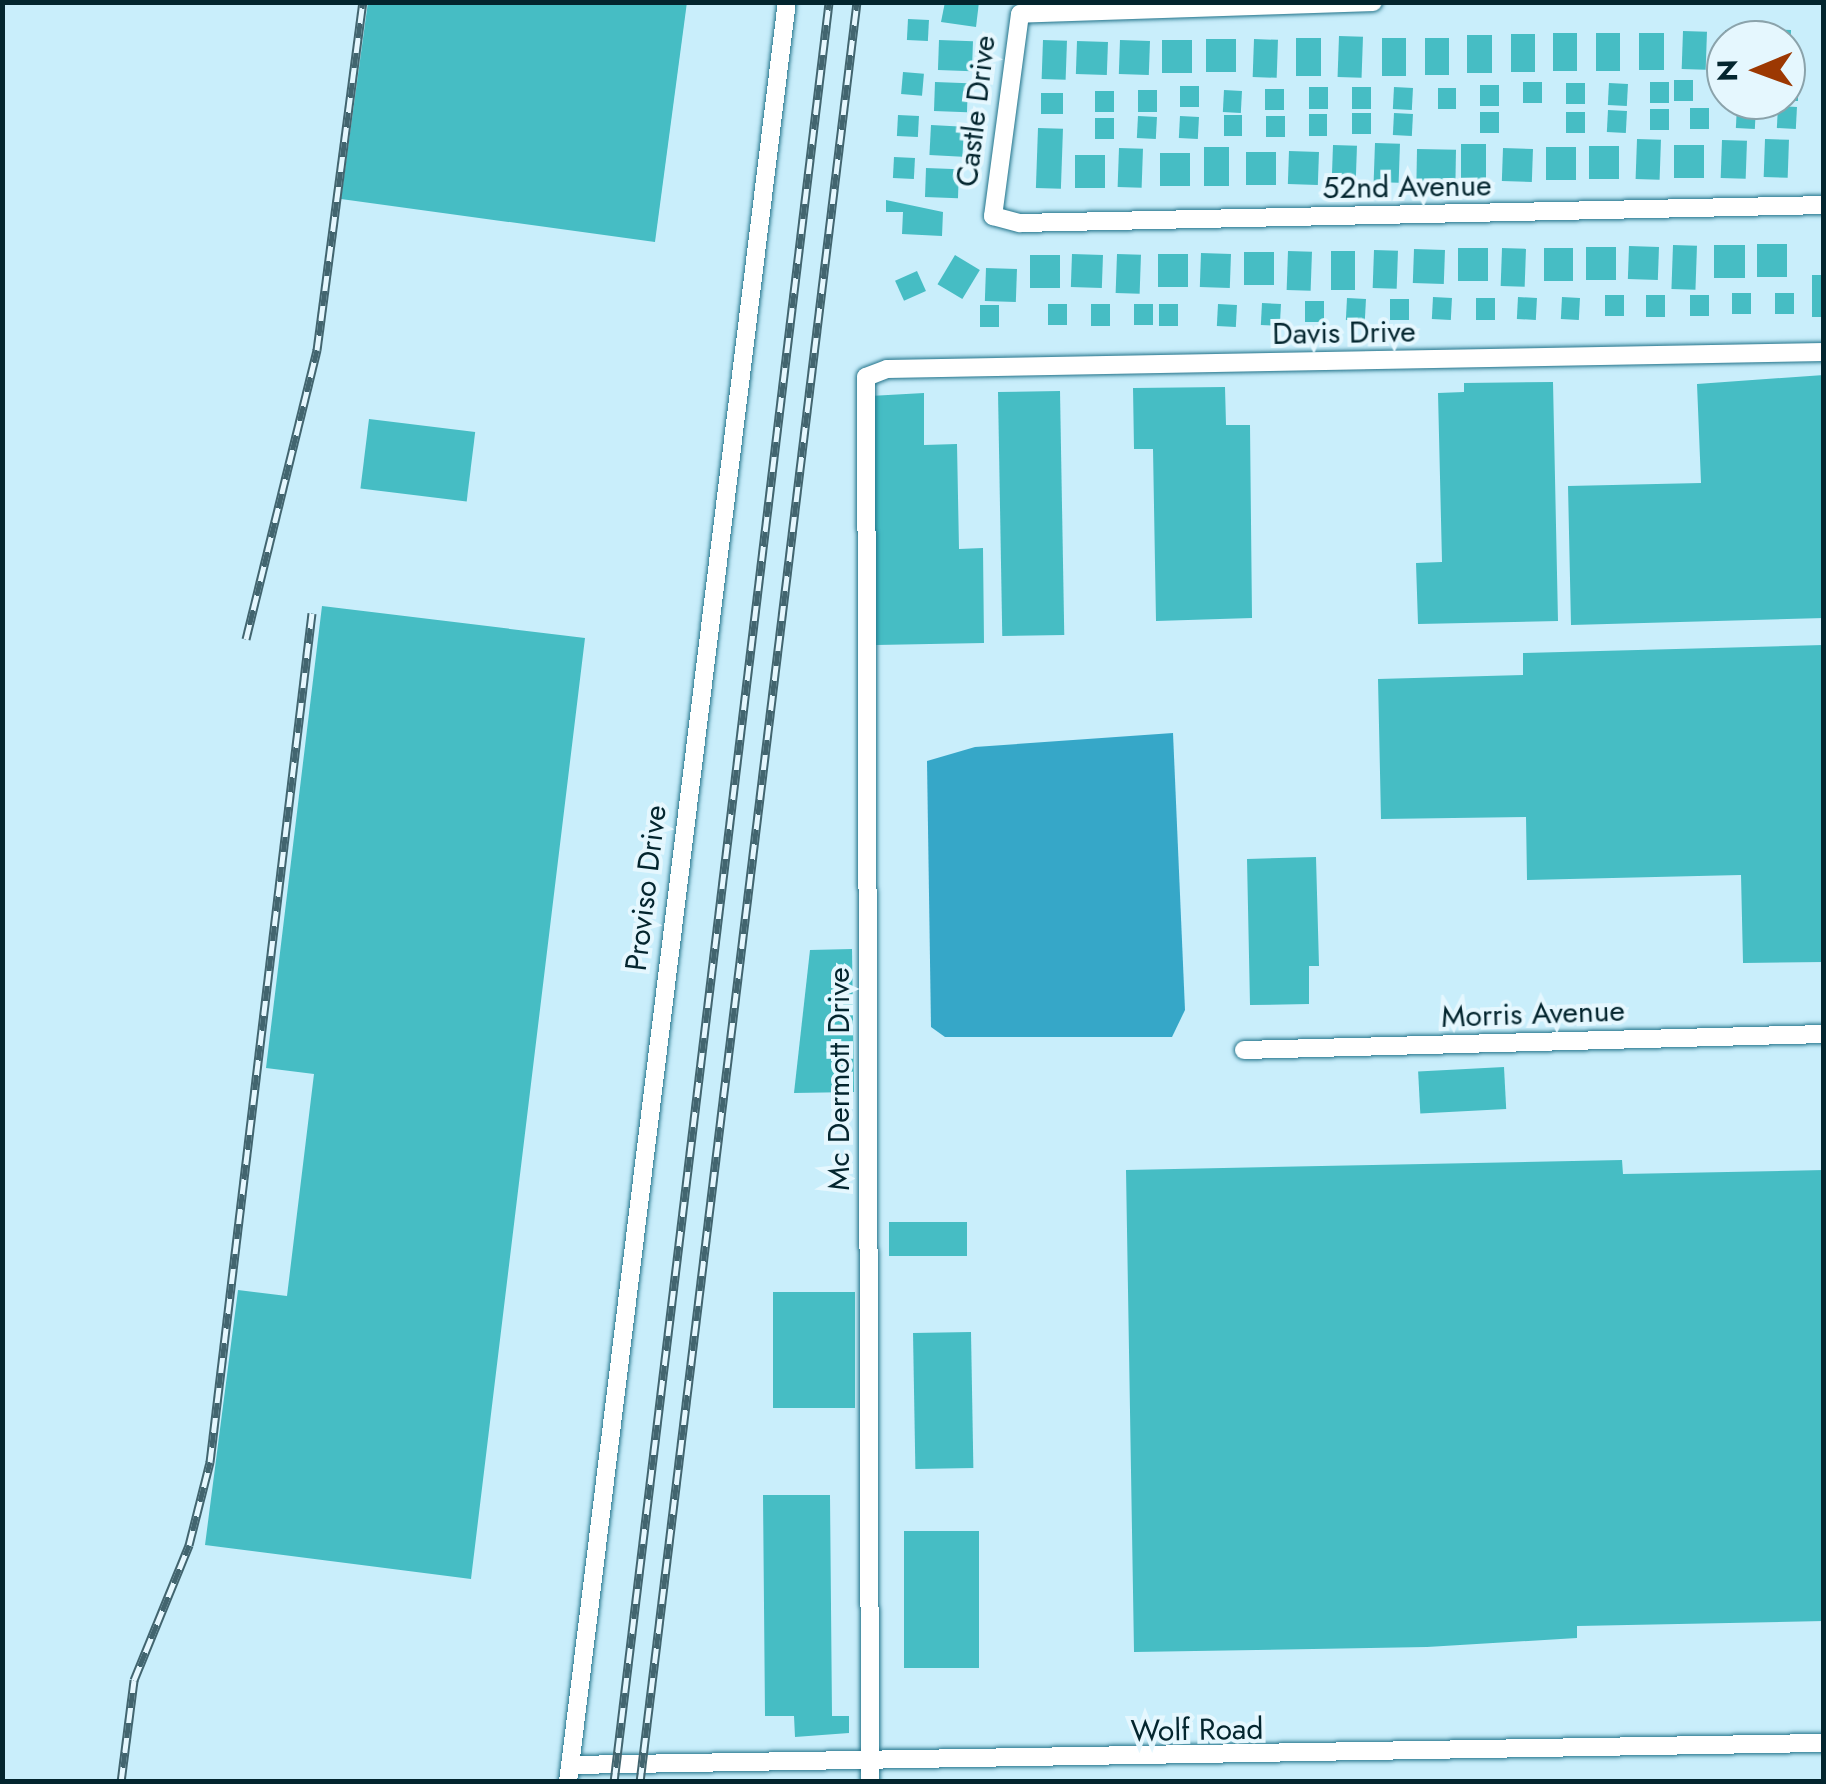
<!DOCTYPE html>
<style>
body{margin:0}
#map{position:relative;width:1826px;height:1784px;overflow:hidden;background:#c9eefb;font-family:Jost,sans-serif}
div>[style]{position:absolute}
[style*='--x']{left:calc(var(--x)*1px);top:calc(var(--y)*1px);width:calc(var(--w)*1px);rotate:calc(var(--a)*1deg)}
.water>*{inset:0;background:#36a7c8}
.building>*{inset:0;background:#46bdc4;transform-origin:0 0}
.roads{filter:drop-shadow(0 0 2px #22738a) drop-shadow(0 0 2px #22738a)}
.minor>*{height:18px;margin:-9px;padding:0 9px;transform-origin:9px;border-radius:9px;background:#fff}
.rail>*{height:9px;margin-top:-4.5px;transform-origin:0;background:repeating-linear-gradient(90deg,#e5f7fe 0 15px,#42656f 0 30px);box-sizing:border-box;border-block:2px solid #42656f}
span{translate:-50% -50%;white-space:nowrap;text-align:center;line-height:1.15;-webkit-text-stroke:8px #e5f7fe;paint-order:stroke}
.street-label{font-size:30px;color:#03252e}
.frame{position:absolute;inset:0;border:5px solid #03252e;pointer-events:none}
.north{position:absolute;left:1706px;top:20px;width:100px;height:100px;box-sizing:border-box;background:#e5f7fe;border:2px solid #8ba3ab;border-radius:50%;rotate:269deg;font-size:28px;font-weight:700;line-height:40px;text-align:center;color:#03252e}
.north::after{content:'';display:block;margin:auto;width:35px;height:45px;background:#9c3802;clip-path:polygon(50% 0,100% 100%,50% 72%,0 100%)}
</style>
<div id="map">
<div class="water">
<div style="clip-path:polygon(1173px 733px,1185px 1010px,1172px 1037px,945px 1037px,931px 1027px,927px 761px,975px 747px)"></div>
</div>
<div class="building">
<div style="clip-path:polygon(368px 2px,687px 2px,655px 242px,341px 199px)"></div>
<div style="clip-path:polygon(945px 2px,979px 2px,976px 27px,941px 22px)"></div>
<div style="left:908px;top:19px;width:21px;height:21px;rotate:3deg"></div>
<div style="clip-path:polygon(1767px 29px,1791px 30px,1790px 67px,1786px 40px,1767px 40px)"></div>
<div style="left:1725px;top:30px;width:24px;height:10px;rotate:2deg"></div>
<div style="left:1683px;top:31px;width:24px;height:38px;rotate:2deg"></div>
<div style="left:1553px;top:33px;width:24px;height:38px"></div>
<div style="left:1596px;top:33px;width:24px;height:38px"></div>
<div style="left:1639px;top:33px;width:25px;height:37px"></div>
<div style="left:1511px;top:34px;width:24px;height:38px"></div>
<div style="left:1467px;top:35px;width:25px;height:38px"></div>
<div style="left:1339px;top:36px;width:24px;height:41px;rotate:2deg"></div>
<div style="left:1296px;top:38px;width:25px;height:38px"></div>
<div style="left:1382px;top:38px;width:24px;height:38px"></div>
<div style="left:1425px;top:38px;width:24px;height:37px"></div>
<div style="left:1206px;top:39px;width:30px;height:33px"></div>
<div style="left:1254px;top:39px;width:24px;height:38px;rotate:2deg"></div>
<div style="left:939px;top:40px;width:34px;height:30px;rotate:2deg"></div>
<div style="left:1043px;top:40px;width:24px;height:39px;rotate:2deg"></div>
<div style="left:1120px;top:40px;width:30px;height:34px;rotate:2deg"></div>
<div style="left:1162px;top:40px;width:30px;height:33px"></div>
<div style="left:1077px;top:41px;width:31px;height:33px;rotate:2deg"></div>
<div style="left:903px;top:72px;width:21px;height:22px;rotate:5deg"></div>
<div style="left:1786px;top:79px;width:12px;height:22px"></div>
<div style="left:1674px;top:80px;width:19px;height:21px"></div>
<div style="left:935px;top:82px;width:33px;height:29px;rotate:2deg"></div>
<div style="left:1523px;top:82px;width:19px;height:21px"></div>
<div style="left:1650px;top:82px;width:19px;height:21px"></div>
<div style="left:1566px;top:83px;width:19px;height:21px"></div>
<div style="left:1609px;top:83px;width:19px;height:22px;rotate:3deg"></div>
<div style="left:1480px;top:85px;width:19px;height:21px"></div>
<div style="left:1180px;top:86px;width:19px;height:21px"></div>
<div style="left:1309px;top:87px;width:19px;height:22px"></div>
<div style="left:1352px;top:87px;width:19px;height:22px"></div>
<div style="left:1394px;top:87px;width:19px;height:22px;rotate:3deg"></div>
<div style="left:1438px;top:88px;width:18px;height:21px"></div>
<div style="left:1265px;top:89px;width:19px;height:21px"></div>
<div style="left:1138px;top:90px;width:19px;height:22px"></div>
<div style="left:1224px;top:90px;width:18px;height:22px;rotate:3deg"></div>
<div style="left:1095px;top:91px;width:19px;height:21px"></div>
<div style="left:1041px;top:93px;width:22px;height:21px"></div>
<div style="left:1737px;top:106px;width:19px;height:22px;rotate:3deg"></div>
<div style="left:1778px;top:106px;width:19px;height:22px;rotate:3deg"></div>
<div style="left:1690px;top:108px;width:19px;height:21px"></div>
<div style="left:1650px;top:109px;width:19px;height:21px"></div>
<div style="left:1608px;top:110px;width:19px;height:22px;rotate:3deg"></div>
<div style="left:1480px;top:112px;width:19px;height:21px"></div>
<div style="left:1566px;top:112px;width:19px;height:21px"></div>
<div style="left:1352px;top:113px;width:19px;height:21px"></div>
<div style="left:1394px;top:113px;width:19px;height:22px;rotate:3deg"></div>
<div style="left:1309px;top:114px;width:18px;height:22px"></div>
<div style="left:898px;top:115px;width:21px;height:21px;rotate:3deg"></div>
<div style="left:1224px;top:115px;width:18px;height:21px"></div>
<div style="left:1138px;top:116px;width:19px;height:22px;rotate:3deg"></div>
<div style="left:1180px;top:116px;width:19px;height:22px;rotate:3deg"></div>
<div style="left:1266px;top:116px;width:19px;height:21px"></div>
<div style="left:1095px;top:118px;width:19px;height:21px"></div>
<div style="left:931px;top:125px;width:33px;height:30px;rotate:3deg"></div>
<div style="left:1038px;top:128px;width:25px;height:60px;rotate:2deg"></div>
<div style="left:1637px;top:139px;width:24px;height:40px;rotate:2deg"></div>
<div style="left:1765px;top:139px;width:24px;height:38px;rotate:2deg"></div>
<div style="left:1722px;top:140px;width:25px;height:38px;rotate:2deg"></div>
<div style="left:1375px;top:143px;width:25px;height:39px;rotate:2deg"></div>
<div style="left:1461px;top:144px;width:25px;height:38px"></div>
<div style="left:1333px;top:145px;width:24px;height:39px;rotate:2deg"></div>
<div style="left:1674px;top:145px;width:30px;height:33px"></div>
<div style="left:1589px;top:146px;width:30px;height:33px"></div>
<div style="left:1204px;top:147px;width:25px;height:39px"></div>
<div style="left:1546px;top:147px;width:30px;height:33px"></div>
<div style="left:1119px;top:148px;width:24px;height:39px;rotate:2deg"></div>
<div style="left:1503px;top:148px;width:30px;height:33px;rotate:2deg"></div>
<div style="left:1417px;top:149px;width:39px;height:33px;rotate:1deg"></div>
<div style="left:1289px;top:151px;width:30px;height:33px;rotate:2deg"></div>
<div style="left:1246px;top:152px;width:30px;height:33px"></div>
<div style="left:1160px;top:153px;width:30px;height:33px"></div>
<div style="left:1075px;top:155px;width:30px;height:33px"></div>
<div style="left:894px;top:157px;width:21px;height:21px;rotate:3deg"></div>
<div style="left:926px;top:168px;width:33px;height:29px;rotate:2deg"></div>
<div style="clip-path:polygon(886px 200px,943px 212px,942px 236px,902px 234px,903px 212px,886px 212px)"></div>
<div style="left:1757px;top:244px;width:30px;height:33px"></div>
<div style="left:1673px;top:245px;width:24px;height:44px;rotate:2deg"></div>
<div style="left:1714px;top:245px;width:31px;height:33px"></div>
<div style="left:1629px;top:246px;width:30px;height:33px;rotate:2deg"></div>
<div style="left:1586px;top:247px;width:30px;height:33px"></div>
<div style="left:1458px;top:248px;width:30px;height:33px"></div>
<div style="left:1502px;top:248px;width:24px;height:38px;rotate:2deg"></div>
<div style="left:1544px;top:248px;width:29px;height:33px"></div>
<div style="left:1414px;top:249px;width:31px;height:34px;rotate:2deg"></div>
<div style="left:1374px;top:250px;width:24px;height:38px;rotate:2deg"></div>
<div style="left:1288px;top:251px;width:24px;height:39px;rotate:2deg"></div>
<div style="left:1331px;top:251px;width:24px;height:39px"></div>
<div style="left:1244px;top:252px;width:30px;height:33px"></div>
<div style="left:1201px;top:253px;width:30px;height:34px;rotate:2deg"></div>
<div style="left:1072px;top:254px;width:31px;height:33px;rotate:2deg"></div>
<div style="left:1117px;top:254px;width:24px;height:39px;rotate:2deg"></div>
<div style="left:1158px;top:254px;width:30px;height:33px"></div>
<div style="left:955px;top:255px;width:29px;height:34px;rotate:31deg"></div>
<div style="left:1030px;top:255px;width:30px;height:33px"></div>
<div style="left:986px;top:268px;width:31px;height:33px;rotate:2deg"></div>
<div style="left:917px;top:271px;width:22px;height:24px;rotate:66deg"></div>
<div style="left:1812px;top:275px;width:12px;height:42px"></div>
<div style="left:1732px;top:293px;width:19px;height:21px"></div>
<div style="left:1775px;top:293px;width:19px;height:21px"></div>
<div style="left:1605px;top:295px;width:19px;height:21px"></div>
<div style="left:1646px;top:295px;width:19px;height:22px"></div>
<div style="left:1690px;top:295px;width:19px;height:21px"></div>
<div style="left:1433px;top:297px;width:19px;height:22px;rotate:3deg"></div>
<div style="left:1518px;top:297px;width:19px;height:22px;rotate:3deg"></div>
<div style="left:1562px;top:297px;width:18px;height:22px;rotate:3deg"></div>
<div style="left:1347px;top:298px;width:19px;height:22px;rotate:3deg"></div>
<div style="left:1476px;top:298px;width:19px;height:22px"></div>
<div style="left:1390px;top:299px;width:19px;height:21px"></div>
<div style="left:1305px;top:301px;width:19px;height:21px"></div>
<div style="left:1262px;top:303px;width:19px;height:22px;rotate:3deg"></div>
<div style="left:1048px;top:304px;width:19px;height:21px"></div>
<div style="left:1091px;top:304px;width:19px;height:22px"></div>
<div style="left:1134px;top:304px;width:19px;height:21px"></div>
<div style="left:1159px;top:304px;width:19px;height:22px"></div>
<div style="left:1218px;top:304px;width:19px;height:22px;rotate:3deg"></div>
<div style="left:980px;top:305px;width:19px;height:22px"></div>
<div style="clip-path:polygon(1824px 375px,1824px 618px,1571px 625px,1568px 486px,1701px 483px,1697px 384px)"></div>
<div style="clip-path:polygon(1553px 382px,1558px 621px,1418px 624px,1416px 563px,1442px 562px,1438px 393px,1464px 392px,1464px 383px)"></div>
<div style="clip-path:polygon(1225px 387px,1226px 425px,1250px 425px,1252px 618px,1156px 621px,1153px 449px,1134px 449px,1133px 388px)"></div>
<div style="left:1060px;top:391px;width:244px;height:62px;rotate:89deg"></div>
<div style="clip-path:polygon(924px 393px,924px 445px,957px 444px,959px 549px,983px 548px,984px 643px,876px 645px,870px 396px)"></div>
<div style="left:369px;top:419px;width:107px;height:70px;rotate:7deg"></div>
<div style="clip-path:polygon(322px 606px,585px 638px,471px 1579px,205px 1545px,238px 1290px,287px 1296px,314px 1074px,266px 1068px)"></div>
<div style="clip-path:polygon(1823px 645px,1824px 962px,1743px 963px,1741px 875px,1527px 880px,1526px 817px,1381px 819px,1378px 679px,1523px 675px,1523px 653px)"></div>
<div style="clip-path:polygon(1316px 857px,1319px 966px,1309px 966px,1309px 1004px,1250px 1005px,1247px 859px)"></div>
<div style="clip-path:polygon(852px 949px,854px 1092px,794px 1093px,810px 950px)"></div>
<div style="left:1504px;top:1067px;width:42px;height:86px;rotate:87deg"></div>
<div style="clip-path:polygon(1622px 1160px,1623px 1174px,1824px 1170px,1824px 1621px,1577px 1626px,1577px 1638px,1427px 1647px,1134px 1652px,1126px 1170px)"></div>
<div style="left:889px;top:1222px;width:78px;height:34px"></div>
<div style="left:855px;top:1292px;width:116px;height:82px;rotate:90deg"></div>
<div style="left:971px;top:1332px;width:136px;height:58px;rotate:89deg"></div>
<div style="clip-path:polygon(763px 1495px,830px 1495px,832px 1716px,849px 1716px,849px 1733px,795px 1737px,794px 1716px,765px 1716px)"></div>
<div style="left:979px;top:1531px;width:137px;height:75px;rotate:90deg"></div>
</div>
<div class="roads">
<div class="minor">
<div style="--x:1373;--y:2;--w:353;--a:178.1"></div>
<div style="--x:1020;--y:14;--w:204;--a:97.6"></div>
<div style="--x:993;--y:216;--w:28;--a:15"></div>
<div style="--x:1020;--y:223;--w:804;--a:-1.28"></div>
<div style="--x:1244;--y:1050;--w:580;--a:-1.58"></div>
<div style="--x:571;--y:1765;--w:1253;--a:-1.01"></div>
<div style="--x:568;--y:1782;--w:1793;--a:-82.99"></div>
<div style="--x:870;--y:1782;--w:1405;--a:-90.16"></div>
<div style="--x:866;--y:377;--w:22;--a:-21"></div>
<div style="--x:887;--y:369;--w:937;--a:-1.04"></div>
</div>
</div>
<div class="rail">
<div style="--x:246;--y:639;--w:298;--a:-76.2"></div>
<div style="--x:317;--y:350;--w:351;--a:-82.5"></div>
<div style="--x:121;--y:1782;--w:103;--a:-82.7"></div>
<div style="--x:134;--y:1680;--w:146;--a:-67.8"></div>
<div style="--x:189;--y:1545;--w:86;--a:-75.8"></div>
<div style="--x:210;--y:1462;--w:855;--a:-83.15"></div>
<div style="--x:614;--y:1782;--w:1793;--a:-83.11"></div>
<div style="--x:640;--y:1782;--w:1793;--a:-83.05"></div>
</div>
<div class="street-label">
<span style="left:976px;top:111px;rotate:-83deg">Castle Drive</span>
<span style="left:1407px;top:187px;rotate:-1deg">52nd Avenue</span>
<span style="left:1344px;top:333px;rotate:-1deg">Davis Drive</span>
<span style="left:646px;top:888px;rotate:-83deg">Proviso Drive</span>
<span style="left:1533px;top:1014px;rotate:-2deg">Morris Avenue</span>
<span style="left:839px;top:1079px;rotate:-90deg">Mc Dermott Drive</span>
<span style="left:1197px;top:1730px;rotate:-1deg">Wolf Road</span>
</div>
<div class="frame"></div>
<div class="north">N</div>
</div>
